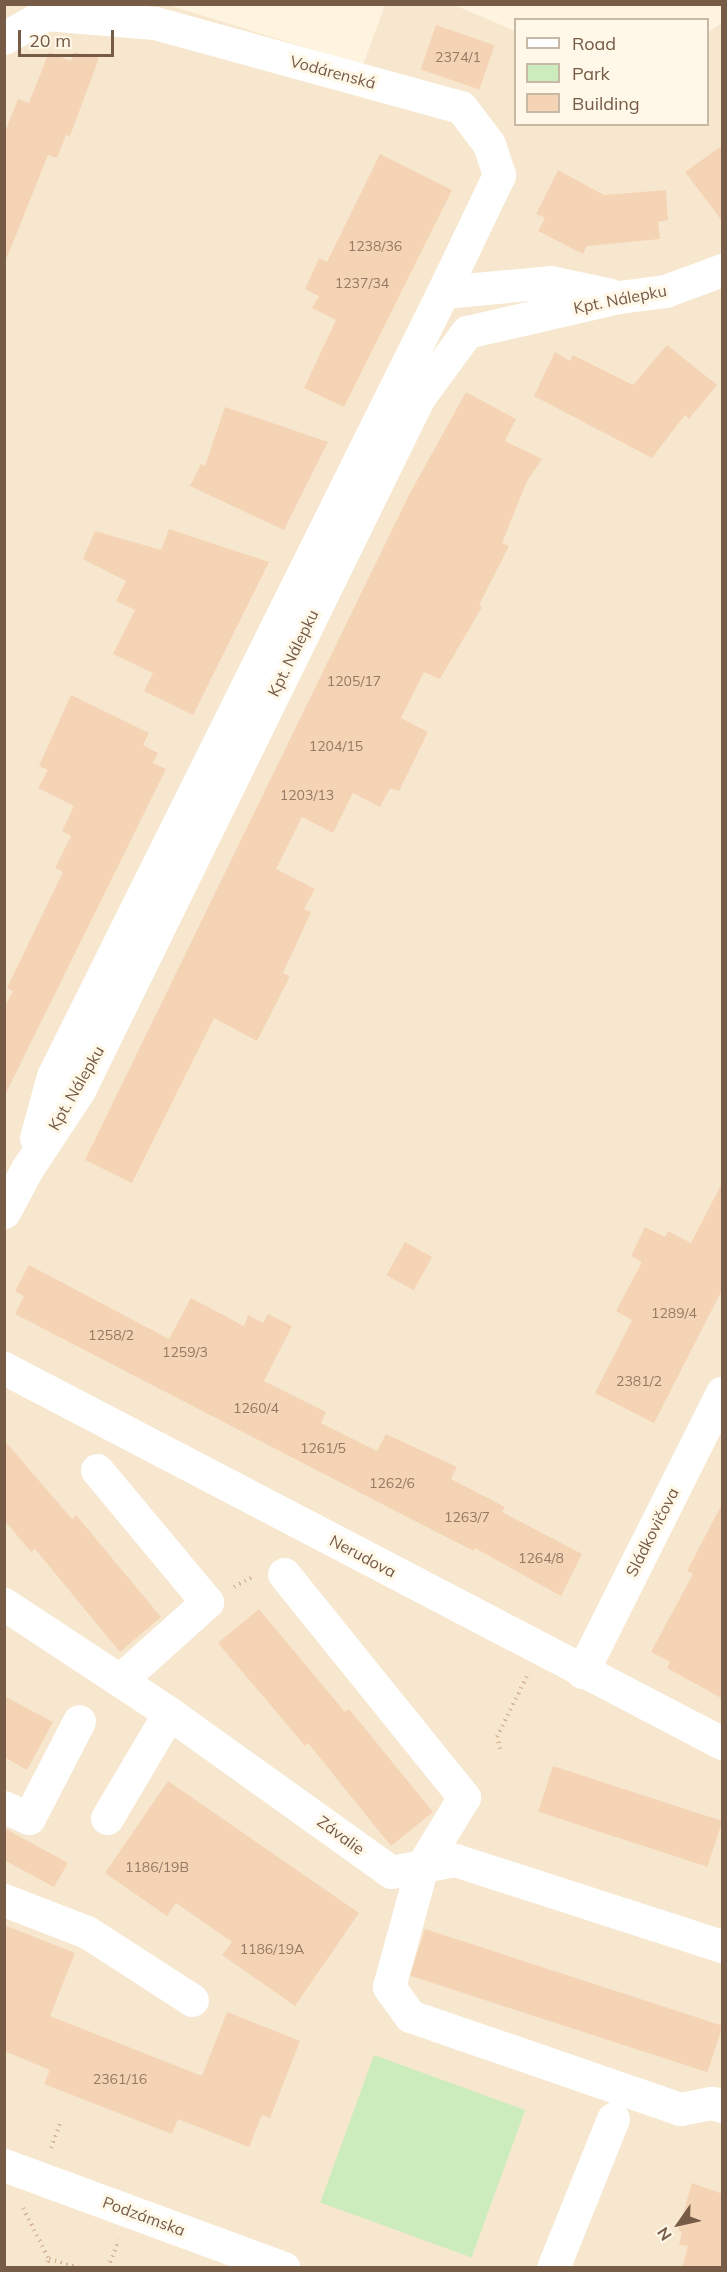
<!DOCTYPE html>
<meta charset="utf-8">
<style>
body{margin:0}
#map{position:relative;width:727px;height:2272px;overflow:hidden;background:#fef4e0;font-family:Mulish,sans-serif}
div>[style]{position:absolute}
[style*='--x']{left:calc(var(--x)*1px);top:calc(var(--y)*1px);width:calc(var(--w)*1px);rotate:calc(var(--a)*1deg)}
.residential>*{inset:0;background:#f6e7ce}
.green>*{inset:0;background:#cdecbe;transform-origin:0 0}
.building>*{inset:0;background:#f5d4b6;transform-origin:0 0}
.path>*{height:4px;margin-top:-2px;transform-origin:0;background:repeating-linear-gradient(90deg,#d9b799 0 1.5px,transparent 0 6px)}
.minor>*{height:33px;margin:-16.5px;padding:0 16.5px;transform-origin:16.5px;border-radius:16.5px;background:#fff}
span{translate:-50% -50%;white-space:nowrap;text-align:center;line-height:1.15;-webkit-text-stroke:6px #fff8e8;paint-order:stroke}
.number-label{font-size:14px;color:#967962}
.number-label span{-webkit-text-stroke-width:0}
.street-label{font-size:16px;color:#765b46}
.frame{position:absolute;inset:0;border:6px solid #765b46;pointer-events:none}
.legend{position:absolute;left:514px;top:18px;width:195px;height:108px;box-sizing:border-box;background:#fff8e8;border:2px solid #c8b9a7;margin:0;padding:8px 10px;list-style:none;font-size:18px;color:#765b46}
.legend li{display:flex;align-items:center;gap:12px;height:30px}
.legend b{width:30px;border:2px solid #c8b9a7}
.north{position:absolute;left:649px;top:2194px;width:60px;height:60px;-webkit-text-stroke:4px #fff8e8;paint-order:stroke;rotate:236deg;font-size:16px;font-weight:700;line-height:24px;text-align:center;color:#765b46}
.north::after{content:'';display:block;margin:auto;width:21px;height:27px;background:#765b46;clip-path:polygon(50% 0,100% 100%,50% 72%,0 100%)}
.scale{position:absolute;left:18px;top:30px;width:96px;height:27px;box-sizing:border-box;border:3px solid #765b46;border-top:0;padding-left:8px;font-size:18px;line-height:21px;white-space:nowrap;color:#765b46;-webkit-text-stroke:4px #fff8e8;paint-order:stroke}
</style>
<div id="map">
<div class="residential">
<div style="clip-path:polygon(5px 5px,168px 5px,363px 65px,385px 5px,454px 5px,515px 31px,516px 124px,708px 124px,708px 32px,722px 23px,722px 2267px,5px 2268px)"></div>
</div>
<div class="green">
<div style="left:374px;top:2055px;width:161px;height:157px;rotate:20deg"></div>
</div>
<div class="building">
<div style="left:436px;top:25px;width:62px;height:47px;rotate:19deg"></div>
<div style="clip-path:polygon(49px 52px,71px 61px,74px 52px,99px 58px,70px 136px,66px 135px,57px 158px,48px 155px,4px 265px,4px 134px,18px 99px,29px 103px)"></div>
<div style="clip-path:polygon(723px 145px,723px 222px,685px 172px)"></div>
<div style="clip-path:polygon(380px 154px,452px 190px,344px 407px,304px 388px,336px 320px,312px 308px,319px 296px,305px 289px,319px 258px,327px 262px)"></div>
<div style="clip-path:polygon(558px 170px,604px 195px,666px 190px,668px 220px,658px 222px,660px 239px,587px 246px,583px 254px,538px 231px,545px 218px,536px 214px)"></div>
<div style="clip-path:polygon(667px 345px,717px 385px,689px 419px,685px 415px,652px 458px,534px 396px,555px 352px,570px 361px,573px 355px,633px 385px)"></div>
<div style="clip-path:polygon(466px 392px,516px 419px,505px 441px,542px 459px,527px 481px,502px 543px,509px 546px,479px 605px,482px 607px,440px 679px,424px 672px,401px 718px,428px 732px,399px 791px,390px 788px,380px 807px,353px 793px,333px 833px,302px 817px,276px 869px,315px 889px,304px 909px,311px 912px,283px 973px,290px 976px,257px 1041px,214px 1018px,132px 1183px,85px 1160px,409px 495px)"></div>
<div style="clip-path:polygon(225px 407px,328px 442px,284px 530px,190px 486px,201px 464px,205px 466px)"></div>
<div style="clip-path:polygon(169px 529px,269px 562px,193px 715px,144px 691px,153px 673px,113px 654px,135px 610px,116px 601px,126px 581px,83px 559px,95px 531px,161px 550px)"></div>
<div style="clip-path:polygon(71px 695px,149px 733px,143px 745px,158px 753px,153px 763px,166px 769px,4px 1097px,4px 1008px,13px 991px,7px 988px,63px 872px,55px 868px,71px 836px,62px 831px,74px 806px,38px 788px,48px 770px,39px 766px)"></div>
<div style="clip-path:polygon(723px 1181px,723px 1288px,654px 1423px,595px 1393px,632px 1320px,616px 1311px,642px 1262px,631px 1256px,645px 1227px,665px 1237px,668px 1231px,691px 1243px)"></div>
<div style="left:405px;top:1242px;width:31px;height:38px;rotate:29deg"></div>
<div style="clip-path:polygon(29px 1265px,169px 1339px,191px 1298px,244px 1326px,248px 1315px,263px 1323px,268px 1314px,292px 1326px,264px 1381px,326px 1412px,321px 1423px,377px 1451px,386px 1434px,457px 1467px,451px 1479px,505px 1507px,502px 1512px,582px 1554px,561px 1596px,475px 1548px,474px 1551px,407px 1517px,15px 1314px,24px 1296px,15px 1291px)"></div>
<div style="clip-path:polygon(4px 1440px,72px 1519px,76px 1515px,161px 1617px,120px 1652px,35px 1549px,31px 1552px,4px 1520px)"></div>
<div style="clip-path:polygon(723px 1502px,723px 1699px,667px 1668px,670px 1662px,651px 1652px,693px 1574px,687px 1571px)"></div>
<div style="clip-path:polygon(259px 1609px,345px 1712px,349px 1709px,433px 1812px,391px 1846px,308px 1743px,305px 1746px,218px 1643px)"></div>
<div style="clip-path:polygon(4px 1696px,53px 1722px,27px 1770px,4px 1757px)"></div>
<div style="left:553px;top:1766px;width:178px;height:48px;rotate:18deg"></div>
<div style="clip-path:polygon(168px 1781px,359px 1913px,295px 2006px,222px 1955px,232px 1942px,176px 1903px,167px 1916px,105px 1873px)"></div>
<div style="clip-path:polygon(4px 1828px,68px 1863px,54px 1887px,4px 1860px)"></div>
<div style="clip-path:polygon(4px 1925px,75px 1953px,50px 2016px,202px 2076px,227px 2012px,300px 2041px,270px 2118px,262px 2115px,249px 2147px,178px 2119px,172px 2134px,44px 2084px,50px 2070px,4px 2051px)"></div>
<div style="left:425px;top:1929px;width:313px;height:49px;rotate:18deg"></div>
<div style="clip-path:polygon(692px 2183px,723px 2194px,723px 2268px,682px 2268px,688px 2246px,679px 2245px,682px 2232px,678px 2230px)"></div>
</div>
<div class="path">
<div style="--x:234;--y:1587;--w:23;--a:-29"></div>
<div style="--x:500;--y:1749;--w:12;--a:-104"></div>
<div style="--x:497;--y:1737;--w:68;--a:-63.8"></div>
<div style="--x:51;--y:2148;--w:27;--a:-70"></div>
<div style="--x:23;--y:2208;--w:57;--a:63"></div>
<div style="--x:49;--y:2259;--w:32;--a:16"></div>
<div style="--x:46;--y:2268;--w:9;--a:-72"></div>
<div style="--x:108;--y:2268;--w:30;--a:-69"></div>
</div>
<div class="minor">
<div style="--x:4;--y:38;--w:48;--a:-29.7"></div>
<div style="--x:46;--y:14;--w:109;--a:4.7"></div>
<div style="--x:155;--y:23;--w:317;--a:15.4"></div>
<div style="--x:461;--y:107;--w:46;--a:52.9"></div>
<div style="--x:489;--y:144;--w:33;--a:72"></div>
<div style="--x:499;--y:175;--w:130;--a:115.6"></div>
<div style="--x:36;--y:1138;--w:64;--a:-74.7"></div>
<div style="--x:53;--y:1076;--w:876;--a:-63.55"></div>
<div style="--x:443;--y:292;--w:107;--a:-5.3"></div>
<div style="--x:550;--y:282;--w:62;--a:12"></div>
<div style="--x:4;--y:1212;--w:49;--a:-61.9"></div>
<div style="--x:27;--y:1169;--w:95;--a:-56.6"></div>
<div style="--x:79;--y:1090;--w:772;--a:-63.87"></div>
<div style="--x:419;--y:397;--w:81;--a:-53.6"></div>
<div style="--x:467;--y:332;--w:156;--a:-13"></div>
<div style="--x:619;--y:297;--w:46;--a:-7.4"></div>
<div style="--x:665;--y:291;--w:61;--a:-20.2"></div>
<div style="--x:4;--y:1368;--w:810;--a:27.58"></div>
<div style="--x:97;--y:1470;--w:172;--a:50.2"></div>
<div style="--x:207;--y:1602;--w:117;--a:138.1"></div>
<div style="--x:284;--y:1574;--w:287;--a:51.1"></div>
<div style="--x:464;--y:1797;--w:81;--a:121.3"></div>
<div style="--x:422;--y:1866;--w:125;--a:105.3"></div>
<div style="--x:389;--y:1987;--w:36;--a:54"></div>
<div style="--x:410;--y:2016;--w:286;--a:19"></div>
<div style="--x:680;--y:2109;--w:33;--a:-11"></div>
<div style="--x:712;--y:2103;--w:10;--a:17"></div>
<div style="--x:4;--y:1604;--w:198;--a:33.4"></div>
<div style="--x:169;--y:1713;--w:273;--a:35.6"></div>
<div style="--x:391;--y:1872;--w:65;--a:-10.6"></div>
<div style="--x:455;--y:1860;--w:281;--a:17.9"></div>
<div style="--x:582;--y:1672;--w:312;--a:-63.4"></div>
<div style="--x:4;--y:1807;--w:27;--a:24"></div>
<div style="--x:29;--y:1818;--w:109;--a:-62.7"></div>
<div style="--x:107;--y:1818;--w:122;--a:-59.4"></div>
<div style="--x:4;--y:1900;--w:89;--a:21.1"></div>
<div style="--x:87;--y:1932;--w:125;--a:32.9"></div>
<div style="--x:4;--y:2165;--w:298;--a:20.2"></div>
<div style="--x:553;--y:2268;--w:161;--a:-68.1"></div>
</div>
<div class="number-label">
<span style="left:458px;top:57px">2374/1</span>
<span style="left:375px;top:246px">1238/36</span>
<span style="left:362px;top:283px">1237/34</span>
<span style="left:354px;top:681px">1205/17</span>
<span style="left:336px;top:746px">1204/15</span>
<span style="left:307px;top:795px">1203/13</span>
<span style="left:674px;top:1313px">1289/4</span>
<span style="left:111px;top:1335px">1258/2</span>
<span style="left:185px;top:1352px">1259/3</span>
<span style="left:639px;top:1381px">2381/2</span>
<span style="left:256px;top:1408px">1260/4</span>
<span style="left:323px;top:1448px">1261/5</span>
<span style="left:392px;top:1483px">1262/6</span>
<span style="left:467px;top:1517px">1263/7</span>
<span style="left:541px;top:1558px">1264/8</span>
<span style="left:157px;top:1867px">1186/19B</span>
<span style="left:272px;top:1949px">1186/19A</span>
<span style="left:120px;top:2079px">2361/16</span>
</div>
<div class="street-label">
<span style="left:333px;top:72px;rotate:15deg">Vodárenská</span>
<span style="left:620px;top:299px;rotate:-11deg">Kpt. Nálepku</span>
<span style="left:293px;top:653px;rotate:-64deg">Kpt. Nálepku</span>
<span style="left:76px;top:1088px;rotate:-60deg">Kpt. Nálepku</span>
<span style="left:652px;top:1532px;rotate:-63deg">Sládkovičova</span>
<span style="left:363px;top:1556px;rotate:28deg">Nerudova</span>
<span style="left:341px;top:1835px;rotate:36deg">Závalie</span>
<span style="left:144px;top:2216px;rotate:20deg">Podzámska</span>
</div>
<div class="frame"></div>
<ul class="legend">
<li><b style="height:8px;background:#fff"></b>Road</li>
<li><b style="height:16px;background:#cdecbe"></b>Park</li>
<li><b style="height:16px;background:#f5d4b6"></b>Building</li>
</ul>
<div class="north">N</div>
<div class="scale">20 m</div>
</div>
